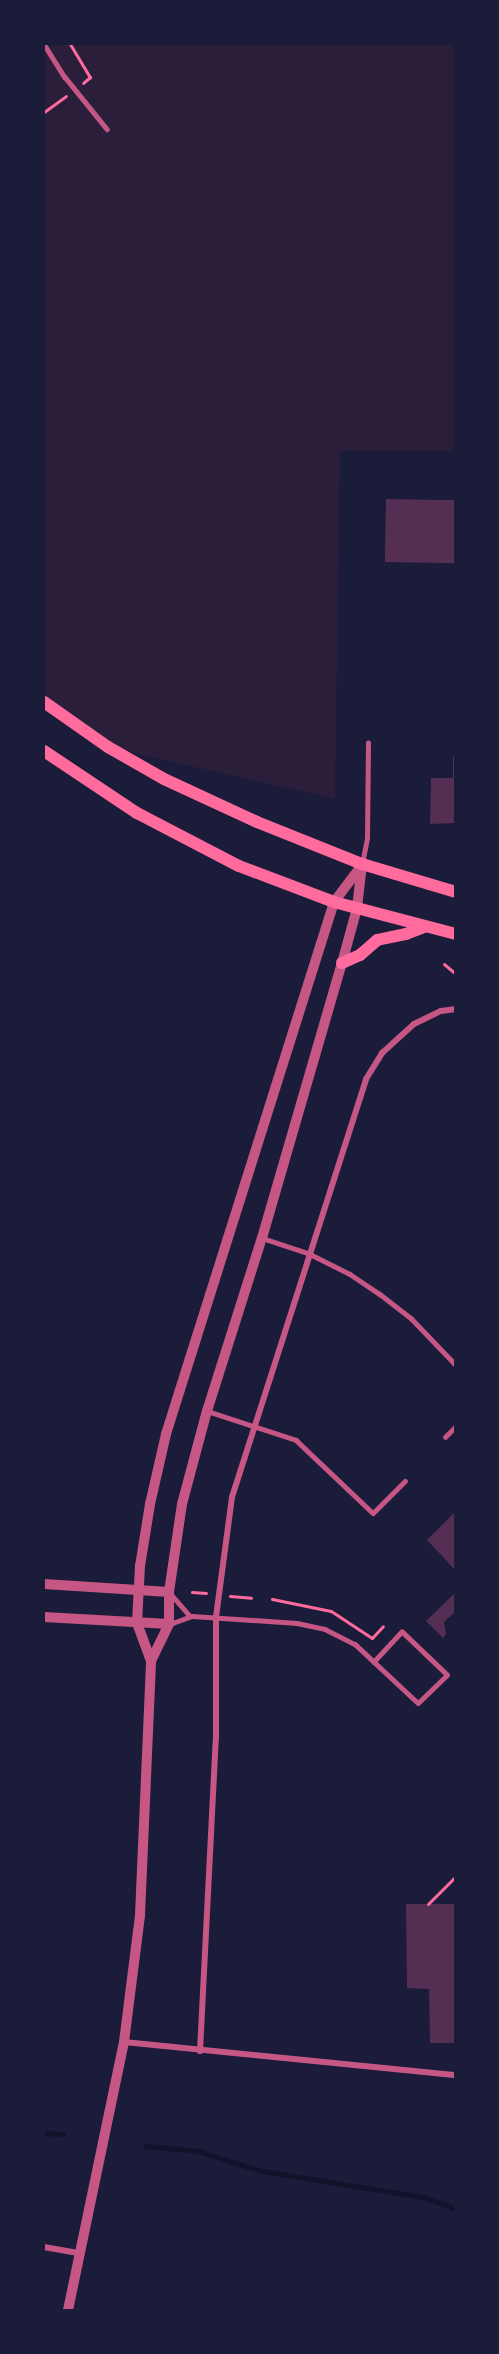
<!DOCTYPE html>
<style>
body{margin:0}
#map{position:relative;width:499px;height:2354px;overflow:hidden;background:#1b1b3a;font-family:"PT Sans",sans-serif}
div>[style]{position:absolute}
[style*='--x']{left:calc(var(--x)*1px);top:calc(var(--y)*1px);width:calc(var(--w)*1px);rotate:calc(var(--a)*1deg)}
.green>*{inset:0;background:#2a1e3b}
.stream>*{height:5px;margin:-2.5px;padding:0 2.5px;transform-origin:2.5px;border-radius:2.5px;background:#12122b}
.building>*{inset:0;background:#542f53;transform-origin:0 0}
.path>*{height:3px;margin:-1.5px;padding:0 1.5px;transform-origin:1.5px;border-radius:1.5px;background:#ff6b9d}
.service>*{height:4.5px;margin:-2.25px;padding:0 2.25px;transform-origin:2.25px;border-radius:2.25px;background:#c65784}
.minor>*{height:6px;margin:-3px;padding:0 3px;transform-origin:3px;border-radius:3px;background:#c65784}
.tertiary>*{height:10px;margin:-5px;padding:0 5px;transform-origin:5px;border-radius:5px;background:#c65784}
.secondary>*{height:12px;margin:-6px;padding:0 6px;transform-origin:6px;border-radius:6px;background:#ff6b9d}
span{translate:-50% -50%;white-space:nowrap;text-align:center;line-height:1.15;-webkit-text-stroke:6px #1b1b3a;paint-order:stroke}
.frame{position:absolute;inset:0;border:45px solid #1b1b3a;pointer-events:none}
</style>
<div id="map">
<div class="green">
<div style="clip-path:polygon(44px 44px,455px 44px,455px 451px,340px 451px,335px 799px,108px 747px,44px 697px)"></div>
</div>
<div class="stream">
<div style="--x:44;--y:2133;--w:19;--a:3"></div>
<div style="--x:146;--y:2146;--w:52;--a:5.5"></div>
<div style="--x:198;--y:2151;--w:67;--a:17.4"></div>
<div style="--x:262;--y:2171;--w:162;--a:9.2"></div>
<div style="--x:422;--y:2197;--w:36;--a:19"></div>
</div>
<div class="building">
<div style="left:386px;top:499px;width:70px;height:63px;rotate:1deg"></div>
<div style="clip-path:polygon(453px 756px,456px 756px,456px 823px,430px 824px,431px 778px,453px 778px)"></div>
<div style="clip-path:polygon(456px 1511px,456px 1571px,427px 1540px)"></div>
<div style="clip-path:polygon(456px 1592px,456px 1611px,444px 1622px,446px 1634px,443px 1638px,426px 1621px)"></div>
<div style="clip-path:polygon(406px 1904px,456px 1904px,456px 2043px,430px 2043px,429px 1989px,407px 1988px)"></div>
</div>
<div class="path">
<div style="--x:70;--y:44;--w:39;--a:59"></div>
<div style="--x:90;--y:77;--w:9;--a:139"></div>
<div style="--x:44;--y:112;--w:27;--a:-36"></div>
<div style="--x:444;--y:964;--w:16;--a:40"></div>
<div style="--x:192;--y:1592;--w:14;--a:4"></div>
<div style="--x:230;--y:1596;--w:21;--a:5"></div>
<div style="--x:272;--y:1599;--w:60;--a:11.5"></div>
<div style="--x:331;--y:1611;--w:49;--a:33.4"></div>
<div style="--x:372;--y:1638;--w:16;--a:-47"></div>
<div style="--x:428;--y:1904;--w:40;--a:-45"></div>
</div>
<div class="service">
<div style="--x:44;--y:44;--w:39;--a:58"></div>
<div style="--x:65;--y:77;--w:67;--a:51.1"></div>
<div style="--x:362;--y:864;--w:26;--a:-79"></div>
<div style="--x:367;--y:838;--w:95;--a:-89.4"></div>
<div style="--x:262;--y:1238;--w:48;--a:18.1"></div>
<div style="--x:308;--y:1253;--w:47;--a:26.6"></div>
<div style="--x:350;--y:1274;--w:36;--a:34"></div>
<div style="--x:380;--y:1294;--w:39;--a:38"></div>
<div style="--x:411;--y:1318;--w:65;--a:46.2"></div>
<div style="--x:207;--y:1411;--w:94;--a:18"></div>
<div style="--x:296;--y:1440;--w:106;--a:43.5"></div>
<div style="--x:373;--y:1513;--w:45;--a:-45"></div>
<div style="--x:445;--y:1437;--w:16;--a:-45"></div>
<div style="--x:170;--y:1593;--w:30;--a:49"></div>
<div style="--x:170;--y:1624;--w:23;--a:-20"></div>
<div style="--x:192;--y:1616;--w:105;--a:3.8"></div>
<div style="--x:297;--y:1623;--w:29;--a:12"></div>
<div style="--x:325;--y:1629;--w:34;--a:27"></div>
<div style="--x:355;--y:1644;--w:86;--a:43.1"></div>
<div style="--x:418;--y:1703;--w:40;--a:-44"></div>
<div style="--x:447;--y:1675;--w:62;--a:-136.3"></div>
<div style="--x:402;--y:1632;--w:41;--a:133"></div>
</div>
<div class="minor">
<div style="--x:124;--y:2042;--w:334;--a:5.7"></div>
<div style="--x:200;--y:2051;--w:313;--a:-87.1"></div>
<div style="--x:216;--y:1738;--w:121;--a:-90"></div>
<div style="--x:216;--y:1617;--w:121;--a:-82.4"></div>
<div style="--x:232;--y:1497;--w:439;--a:-72.2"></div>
<div style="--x:366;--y:1079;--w:31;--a:-58"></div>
<div style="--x:382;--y:1053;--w:43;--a:-42.2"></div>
<div style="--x:414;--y:1024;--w:30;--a:-26"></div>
<div style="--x:441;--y:1011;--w:15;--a:-8"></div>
<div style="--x:44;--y:2247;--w:36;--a:10"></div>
</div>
<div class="tertiary">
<div style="--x:44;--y:1584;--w:125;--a:3.7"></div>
<div style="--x:44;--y:1617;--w:125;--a:3.2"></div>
<div style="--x:151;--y:1661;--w:40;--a:-110.2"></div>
<div style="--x:137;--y:1623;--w:57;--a:-87"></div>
<div style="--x:140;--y:1566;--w:63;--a:-80.8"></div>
<div style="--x:150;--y:1504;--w:72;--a:-77.1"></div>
<div style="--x:166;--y:1434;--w:558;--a:-72.47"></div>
<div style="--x:334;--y:902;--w:46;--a:-52.9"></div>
<div style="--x:68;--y:2310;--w:274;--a:-78.2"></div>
<div style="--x:124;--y:2042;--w:128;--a:-82.8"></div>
<div style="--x:140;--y:1915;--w:254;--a:-87.5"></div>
<div style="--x:151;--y:1661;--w:41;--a:-64.1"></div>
<div style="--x:169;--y:1624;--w:32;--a:-90"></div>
<div style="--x:169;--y:1592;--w:89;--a:-81.6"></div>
<div style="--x:182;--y:1504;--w:96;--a:-75"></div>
<div style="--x:207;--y:1411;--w:182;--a:-72.4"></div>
<div style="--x:262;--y:1238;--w:286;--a:-73.8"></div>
<div style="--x:342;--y:963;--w:57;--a:-74.7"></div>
<div style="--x:357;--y:908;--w:44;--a:-83.5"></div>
</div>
<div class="secondary">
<div style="--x:44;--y:702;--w:78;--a:35.1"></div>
<div style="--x:108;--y:747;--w:64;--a:29.7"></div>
<div style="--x:164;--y:779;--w:102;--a:24.8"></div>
<div style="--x:257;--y:822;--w:113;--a:21.8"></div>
<div style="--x:362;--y:864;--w:98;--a:16.6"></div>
<div style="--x:44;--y:751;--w:112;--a:33.7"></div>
<div style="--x:137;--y:813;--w:115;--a:27.5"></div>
<div style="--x:239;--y:866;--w:102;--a:20.8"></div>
<div style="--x:334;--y:902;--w:126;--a:14.7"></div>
<div style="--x:342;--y:963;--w:20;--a:-24"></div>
<div style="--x:360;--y:955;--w:23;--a:-41"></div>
<div style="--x:377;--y:940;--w:30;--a:-12"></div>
<div style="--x:406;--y:934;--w:19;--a:-21"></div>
</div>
<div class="frame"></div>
</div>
